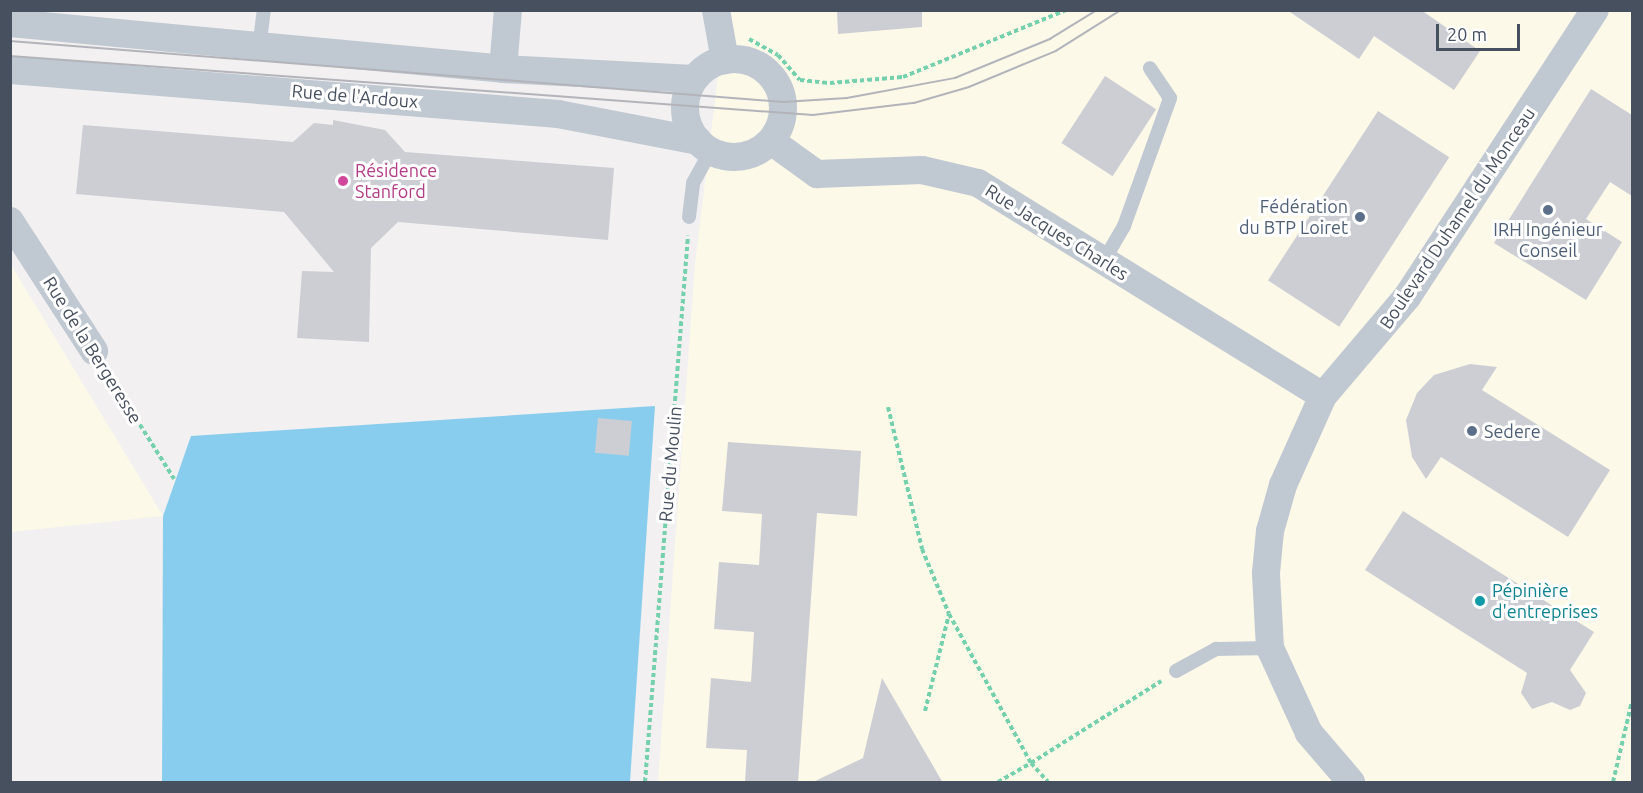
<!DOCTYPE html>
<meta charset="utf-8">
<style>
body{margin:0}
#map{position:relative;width:1643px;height:793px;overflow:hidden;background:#f2f0f0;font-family:Ubuntu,sans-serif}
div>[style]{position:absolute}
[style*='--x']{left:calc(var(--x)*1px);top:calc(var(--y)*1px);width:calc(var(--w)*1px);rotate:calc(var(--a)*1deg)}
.commercial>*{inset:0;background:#fdf9e9}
.water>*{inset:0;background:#89cdee}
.building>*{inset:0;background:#ccced4;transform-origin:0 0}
.path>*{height:4px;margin-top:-2px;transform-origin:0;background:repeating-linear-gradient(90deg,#74d0ad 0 4.5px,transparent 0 7.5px)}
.service>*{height:14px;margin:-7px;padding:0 7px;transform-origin:7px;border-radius:7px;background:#c0c8d2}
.minor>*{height:28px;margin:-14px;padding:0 14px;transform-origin:14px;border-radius:14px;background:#c0c8d2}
.minor>.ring{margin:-14px;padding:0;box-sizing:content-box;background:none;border:28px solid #c0c8d2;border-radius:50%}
.tram>*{height:1.5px;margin:-0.75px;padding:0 0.75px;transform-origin:0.75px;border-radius:0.75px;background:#b2b4ba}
.dots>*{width:16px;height:16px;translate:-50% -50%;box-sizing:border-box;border:3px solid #fff;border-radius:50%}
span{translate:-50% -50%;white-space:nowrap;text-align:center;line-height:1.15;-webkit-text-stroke:6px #fff;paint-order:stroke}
.street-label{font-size:18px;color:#47505e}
.hotel-label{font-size:18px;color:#b23c85}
.left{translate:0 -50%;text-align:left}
.service-label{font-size:18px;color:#4e5e75}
.right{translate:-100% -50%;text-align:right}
.culture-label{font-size:18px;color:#0d838f}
.frame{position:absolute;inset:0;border:12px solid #47505e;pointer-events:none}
.scale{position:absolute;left:1436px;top:24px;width:84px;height:27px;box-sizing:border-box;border:3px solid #47505e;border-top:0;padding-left:8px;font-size:18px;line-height:21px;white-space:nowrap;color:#47505e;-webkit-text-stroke:4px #fff;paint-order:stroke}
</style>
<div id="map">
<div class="commercial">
<div style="clip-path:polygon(726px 11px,1632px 11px,1632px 782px,658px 782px,695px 264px)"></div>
<div style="clip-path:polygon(11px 265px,163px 516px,11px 532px)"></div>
</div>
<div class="water">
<div style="clip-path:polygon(655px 406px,630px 782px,162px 782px,163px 516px,191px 436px)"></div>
</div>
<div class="building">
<div style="clip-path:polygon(837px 10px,922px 10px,922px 27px,838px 34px)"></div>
<div style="clip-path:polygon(1287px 10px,1421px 10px,1480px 51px,1454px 90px,1374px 36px,1359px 59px)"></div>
<div style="left:1105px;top:76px;width:61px;height:80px;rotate:33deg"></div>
<div style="clip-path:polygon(1591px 89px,1632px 115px,1632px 196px,1610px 182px,1586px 219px,1622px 242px,1586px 300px,1494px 243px)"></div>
<div style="left:1378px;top:111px;width:85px;height:202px;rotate:33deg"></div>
<div style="clip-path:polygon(333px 120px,385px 130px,405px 152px,614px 168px,608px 240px,398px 222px,371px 248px,369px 342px,297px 338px,302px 271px,334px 272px,284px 212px,76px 194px,83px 125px,293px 142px,314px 123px,333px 125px)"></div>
<div style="clip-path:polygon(1470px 364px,1497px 367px,1482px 390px,1610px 470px,1568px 537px,1441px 457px,1426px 479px,1412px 457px,1406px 420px,1417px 393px,1434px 375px)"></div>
<div style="left:598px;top:418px;width:34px;height:35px;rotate:5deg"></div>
<div style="clip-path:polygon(728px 442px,861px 451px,857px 516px,817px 513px,798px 783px,745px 783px,747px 750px,706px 748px,711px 678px,751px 682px,754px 632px,714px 629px,719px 562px,759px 565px,762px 514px,722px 511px)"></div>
<div style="clip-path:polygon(1403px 511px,1594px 632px,1570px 670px,1586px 693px,1580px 706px,1570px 710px,1552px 702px,1532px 709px,1521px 693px,1527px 673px,1365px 570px)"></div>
<div style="clip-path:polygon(882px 678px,943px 783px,811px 783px,863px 758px)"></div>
</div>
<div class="path">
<div style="--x:749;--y:39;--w:33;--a:29"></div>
<div style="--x:778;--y:55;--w:33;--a:49"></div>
<div style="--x:800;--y:80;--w:30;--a:6"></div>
<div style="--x:830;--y:83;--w:73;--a:-4.7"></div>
<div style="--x:903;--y:77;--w:176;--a:-22.3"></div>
<div style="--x:108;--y:374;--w:124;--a:57.8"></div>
<div style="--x:888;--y:407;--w:146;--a:76.5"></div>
<div style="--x:922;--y:549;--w:70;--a:67.4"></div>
<div style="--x:925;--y:711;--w:100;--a:-76.1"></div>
<div style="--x:949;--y:614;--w:170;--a:61.2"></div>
<div style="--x:1031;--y:763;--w:154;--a:-32.2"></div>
<div style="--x:645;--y:782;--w:548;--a:-85.5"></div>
<div style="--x:998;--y:782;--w:38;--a:-30"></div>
<div style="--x:1031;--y:763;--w:25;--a:48"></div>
<div style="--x:1613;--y:782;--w:83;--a:-76.8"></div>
</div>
<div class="service">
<div style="--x:259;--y:49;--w:39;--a:-83"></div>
<div style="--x:689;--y:217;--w:34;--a:-83"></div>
<div style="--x:693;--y:183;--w:37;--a:-61"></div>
<div style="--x:1103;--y:262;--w:42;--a:-59.7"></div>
<div style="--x:1124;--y:226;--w:136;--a:-70.2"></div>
<div style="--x:1170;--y:98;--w:36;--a:-124"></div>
<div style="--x:1176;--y:671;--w:46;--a:-28.8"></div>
<div style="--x:1216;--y:649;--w:54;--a:-1.1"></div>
</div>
<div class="minor">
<div style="--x:716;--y:10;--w:51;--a:79.8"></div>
<div style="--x:10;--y:23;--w:495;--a:5.3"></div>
<div style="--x:503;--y:69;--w:191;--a:3"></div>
<div class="ring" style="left:685px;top:59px;width:70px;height:70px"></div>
<div style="--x:503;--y:69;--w:59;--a:-85.2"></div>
<div style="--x:10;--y:70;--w:550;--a:4.59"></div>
<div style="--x:558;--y:114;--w:143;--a:10.9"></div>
<div style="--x:771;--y:141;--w:57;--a:35.7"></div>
<div style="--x:817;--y:174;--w:105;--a:-2.2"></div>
<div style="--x:922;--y:170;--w:57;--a:13.1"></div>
<div style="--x:978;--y:183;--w:405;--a:31.7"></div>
<div style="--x:10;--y:221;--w:155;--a:57.1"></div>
<div style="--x:1351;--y:782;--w:65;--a:-130.6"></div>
<div style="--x:1309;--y:733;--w:94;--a:-114.6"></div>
<div style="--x:1270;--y:648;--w:75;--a:-93.1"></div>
<div style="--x:1266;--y:573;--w:42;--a:-84.6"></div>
<div style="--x:1270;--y:531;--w:48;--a:-74.2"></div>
<div style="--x:1283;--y:485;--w:98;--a:-65.8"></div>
<div style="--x:1323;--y:396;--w:130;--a:-49.7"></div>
<div style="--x:1407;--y:297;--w:343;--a:-56.8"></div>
</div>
<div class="tram">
<div style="--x:10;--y:41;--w:775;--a:4.51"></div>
<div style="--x:783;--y:102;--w:64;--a:-3.6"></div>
<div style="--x:847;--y:98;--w:110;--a:-10.5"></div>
<div style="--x:955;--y:78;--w:103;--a:-22.3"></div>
<div style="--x:1050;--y:39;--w:55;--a:-31.7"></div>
<div style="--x:10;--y:56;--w:805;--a:4.2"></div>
<div style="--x:813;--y:115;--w:102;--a:-6.8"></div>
<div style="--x:914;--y:103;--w:57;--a:-16.2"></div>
<div style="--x:969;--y:87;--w:94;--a:-22.5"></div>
<div style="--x:1056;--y:51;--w:77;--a:-32.2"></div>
</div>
<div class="dots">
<div style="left:343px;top:181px;background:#d1479c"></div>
<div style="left:1548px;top:210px;background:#5c6f8a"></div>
<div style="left:1360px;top:217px;background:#5c6f8a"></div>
<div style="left:1472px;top:431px;background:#5c6f8a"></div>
<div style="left:1480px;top:601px;background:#0f9aa8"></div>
</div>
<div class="street-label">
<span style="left:355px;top:96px;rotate:5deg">Rue de l'Ardoux</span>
<span style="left:1457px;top:218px;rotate:-56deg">Boulevard Duhamel du Monceau</span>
<span style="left:1057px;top:232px;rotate:32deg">Rue Jacques Charles</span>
<span style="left:93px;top:350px;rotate:58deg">Rue de la Bergeresse</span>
<span style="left:670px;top:464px;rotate:-85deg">Rue du Moulin</span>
</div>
<div class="hotel-label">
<span class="left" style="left:355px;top:181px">Résidence<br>Stanford</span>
</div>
<div class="service-label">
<span class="right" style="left:1348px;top:217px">Fédération<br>du BTP Loiret</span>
<span style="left:1548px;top:240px">IRH Ingénieur<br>Conseil</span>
<span class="left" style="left:1484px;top:431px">Sedere</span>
</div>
<div class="culture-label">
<span class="left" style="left:1492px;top:601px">Pépinière<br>d'entreprises</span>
</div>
<div class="frame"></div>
<div class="scale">20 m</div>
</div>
